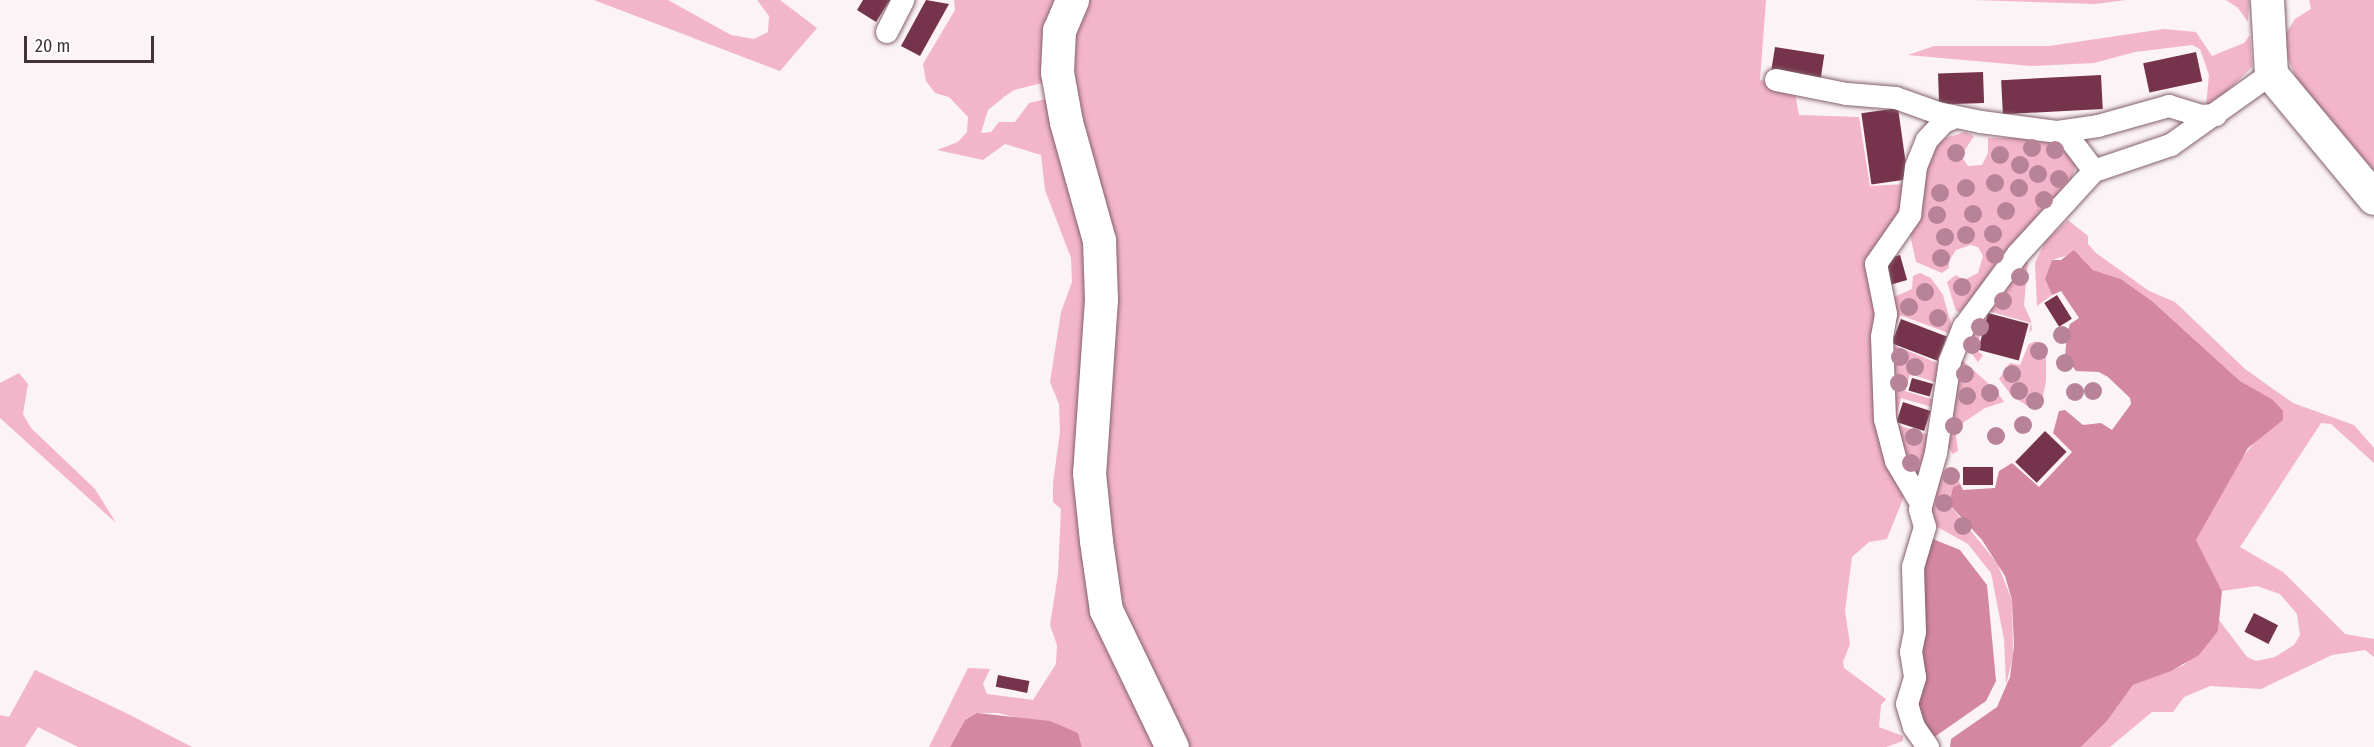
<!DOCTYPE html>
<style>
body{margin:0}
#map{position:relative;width:2374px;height:747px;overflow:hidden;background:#fbf3f5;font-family:"Fira Sans Condensed",sans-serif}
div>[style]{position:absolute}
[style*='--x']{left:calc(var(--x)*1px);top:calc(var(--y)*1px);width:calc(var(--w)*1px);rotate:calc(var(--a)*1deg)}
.green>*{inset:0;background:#f3b5c9}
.water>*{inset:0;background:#d487a1}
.building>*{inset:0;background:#76334c;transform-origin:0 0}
.roads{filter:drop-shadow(0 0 2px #84616c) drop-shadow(0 0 2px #84616c)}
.lane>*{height:22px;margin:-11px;padding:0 11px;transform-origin:11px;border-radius:11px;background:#fff}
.street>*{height:33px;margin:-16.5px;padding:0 16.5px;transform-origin:16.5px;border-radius:16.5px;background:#fff}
.trees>*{width:18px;height:18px;margin:-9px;border-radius:50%;background:#b88399}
span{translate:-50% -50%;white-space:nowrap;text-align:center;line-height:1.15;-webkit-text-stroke:6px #fff;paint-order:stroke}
.scale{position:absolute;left:24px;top:36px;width:130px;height:27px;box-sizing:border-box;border:3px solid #433338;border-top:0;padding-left:8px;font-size:18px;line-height:21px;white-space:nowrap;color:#433338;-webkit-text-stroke:4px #fff;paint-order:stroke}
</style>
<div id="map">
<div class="green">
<div style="clip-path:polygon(594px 0,668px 0,731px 35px,754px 39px,768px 32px,769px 16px,757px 0,780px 0,817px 28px,780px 71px)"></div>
<div style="clip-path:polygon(954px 0,1057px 0,1050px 81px,1014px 90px,1004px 97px,988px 110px,981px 133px,991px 132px,999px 122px,1015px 122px,1029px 103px,1054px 97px,1089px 239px,1080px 469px,1163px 747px,1082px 747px,1078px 733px,998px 713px,977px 713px,965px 720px,950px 747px,929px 747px,968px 668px,990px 669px,983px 684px,987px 694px,1033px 700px,1056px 664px,1057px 645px,1050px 625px,1058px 574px,1061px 509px,1053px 502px,1053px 483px,1060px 432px,1059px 404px,1050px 382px,1061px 312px,1072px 282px,1071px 258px,1045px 190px,1041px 155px,1005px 144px,983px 160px,937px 150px,958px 142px,967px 132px,968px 117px,949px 97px,935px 93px,926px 81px,923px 64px,955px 10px)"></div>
<div style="clip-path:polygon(1083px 0,1766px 0,1760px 80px,1794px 88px,1799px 115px,1859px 117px,1870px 186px,1905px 184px,1908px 199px,1877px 301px,1906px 491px,1887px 539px,1869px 542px,1852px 557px,1845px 611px,1850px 644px,1843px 662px,1844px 668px,1886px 699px,1881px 705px,1879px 727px,1903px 736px,1903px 741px,1886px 747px,1182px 747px,1114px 607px,1106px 543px,1105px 375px,1072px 99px,1070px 31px)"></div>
<div style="clip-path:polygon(1975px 0,2126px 0,2095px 4px)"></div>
<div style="clip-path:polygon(2226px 0,2249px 0,2248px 22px,2238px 8px)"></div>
<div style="clip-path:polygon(2309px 0,2374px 0,2374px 174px,2297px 80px,2286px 54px,2286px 33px,2295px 19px,2311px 9px)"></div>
<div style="clip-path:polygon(2164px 29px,2196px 32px,2212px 56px,2244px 43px,2250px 35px,2252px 67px,2220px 98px,2206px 106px,2209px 75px,2200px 49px,2192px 45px,2135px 52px,2094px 63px,2031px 66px,1908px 55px,1934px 46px,2049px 46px)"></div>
<div style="clip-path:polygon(1965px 132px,1974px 136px,1961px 156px,1968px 166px,1982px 165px,1988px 153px,1988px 138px,2050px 138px,2058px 143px,2076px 165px,2069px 186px,1960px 312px,1956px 311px,1947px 282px,1956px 275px,1964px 280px,1978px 273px,1983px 256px,1978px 247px,1971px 245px,1956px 250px,1949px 261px,1949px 268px,1942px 273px,1916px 262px,1909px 230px,1924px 169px,1939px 140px)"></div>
<div style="clip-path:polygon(2068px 220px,2088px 236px,2088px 244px,2096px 253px,2149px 291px,2175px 302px,2245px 369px,2293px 403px,2354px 425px,2374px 448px,2374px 463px,2331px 424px,2321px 423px,2240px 547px,2283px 572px,2345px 634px,2374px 639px,2374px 657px,2365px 650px,2332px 655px,2261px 689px,2210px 686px,2184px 697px,2173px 712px,2152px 712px,2110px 747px,2081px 747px,2107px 721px,2133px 685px,2184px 665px,2218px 631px,2219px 620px,2247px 657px,2256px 661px,2275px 657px,2294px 645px,2300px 635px,2297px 614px,2280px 594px,2257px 586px,2222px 591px,2196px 540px,2240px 460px,2260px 436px,2283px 420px,2283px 411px,2240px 381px,2152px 301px,2121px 279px,2093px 270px,2081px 257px,2068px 255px,2052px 260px,2045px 279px,2052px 295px,2037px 306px,2035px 263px,2045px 242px)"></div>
<div style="clip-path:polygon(2024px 262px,2028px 262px,2024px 305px,2031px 321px,2032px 330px,2029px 332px,2031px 323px,1988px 311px,1976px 350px,1983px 355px,1978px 362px,1967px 348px,1974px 329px)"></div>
<div style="clip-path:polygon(1920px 273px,1931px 278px,1943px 295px,1951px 324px,1951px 334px,1900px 315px,1889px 343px,1942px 365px,1938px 383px,1910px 374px,1905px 391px,1934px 400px,1932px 407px,1901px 398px,1894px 424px,1930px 435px,1923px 469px,1915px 479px,1903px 466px,1888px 417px,1887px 337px,1892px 298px,1912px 289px,1913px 276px)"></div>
<div style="clip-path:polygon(2036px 341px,2046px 354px,2046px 381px,2041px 406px,2032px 409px,2012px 396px,1999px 379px,2010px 363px,2020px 365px,2029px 344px)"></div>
<div style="clip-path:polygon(1963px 361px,1997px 391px,2004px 402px,1985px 408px,1961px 424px,1956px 436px,1958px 451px,1953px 454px,1947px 445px,1959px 364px)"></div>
<div style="clip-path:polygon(19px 373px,28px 384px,23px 414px,31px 428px,95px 489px,116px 523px,0 418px,0 383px)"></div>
<div style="clip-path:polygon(1949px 469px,1956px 469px,1960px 484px,1953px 487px,1949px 504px,1997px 563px,2012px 600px,2013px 656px,2006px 685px,2004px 639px,1991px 573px,1968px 544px,1930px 523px,1937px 474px)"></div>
<div style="clip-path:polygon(35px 670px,124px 712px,192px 747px,78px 747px,38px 727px,25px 747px,0 747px,0 715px,9px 717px)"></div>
</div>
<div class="water">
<div style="clip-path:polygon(2074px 250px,2093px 270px,2121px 279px,2152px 301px,2240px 381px,2273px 400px,2283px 411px,2283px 420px,2248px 448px,2196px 540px,2222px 591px,2218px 631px,2199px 655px,2171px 671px,2133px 685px,2107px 721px,2081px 747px,1950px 747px,1951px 739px,1997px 707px,2010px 677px,2014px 646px,2012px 600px,2005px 576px,1982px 540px,1949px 504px,1953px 487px,1960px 484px,1963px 490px,1995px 488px,1999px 471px,2012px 463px,2039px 487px,2072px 452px,2053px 433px,2059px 411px,2065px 410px,2083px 425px,2101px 423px,2112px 430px,2131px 404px,2130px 398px,2108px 377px,2099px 372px,2076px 371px,2065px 357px,2067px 333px,2070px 324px,2079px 318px,2061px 291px,2052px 295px,2045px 279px,2052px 260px,2061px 260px)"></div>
<div style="clip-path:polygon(1928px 537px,1960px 550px,1987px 585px,1996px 681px,1986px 701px,1930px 740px,1913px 695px)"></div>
<div style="clip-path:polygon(977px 713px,1050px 721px,1078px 733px,1082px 747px,950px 747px,965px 720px)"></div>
</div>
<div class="building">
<div style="clip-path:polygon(863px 0,890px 0,876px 22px,857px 10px)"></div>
<div style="clip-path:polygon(926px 0,949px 4px,920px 56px,901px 46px)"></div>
<div style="left:1775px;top:47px;width:50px;height:25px;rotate:9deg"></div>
<div style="left:2196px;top:52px;width:30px;height:54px;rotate:78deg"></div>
<div style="left:1983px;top:72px;width:31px;height:45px;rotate:88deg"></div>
<div style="left:2101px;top:75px;width:34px;height:100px;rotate:87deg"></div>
<div style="left:1898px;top:108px;width:72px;height:37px;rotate:82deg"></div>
<div style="left:1900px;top:255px;width:26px;height:21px;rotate:74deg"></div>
<div style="left:2057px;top:295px;width:28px;height:15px;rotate:58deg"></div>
<div style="left:1988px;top:313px;width:42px;height:38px;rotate:15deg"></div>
<div style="left:1901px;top:319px;width:49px;height:26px;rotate:21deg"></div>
<div style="left:1912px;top:378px;width:22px;height:13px;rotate:16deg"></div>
<div style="left:1903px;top:402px;width:29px;height:21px;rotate:18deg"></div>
<div style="left:2045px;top:431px;width:30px;height:43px;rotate:44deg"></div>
<div style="left:1993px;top:467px;width:18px;height:30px;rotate:90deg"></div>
<div style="left:2254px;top:613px;width:27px;height:21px;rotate:27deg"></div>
<div style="left:998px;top:675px;width:32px;height:12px;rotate:11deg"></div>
</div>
<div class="roads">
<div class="lane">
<div style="--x:887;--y:32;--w:36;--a:-63"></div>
<div style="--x:1776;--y:80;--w:72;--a:11.2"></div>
<div style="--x:1847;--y:94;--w:49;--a:4.7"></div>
<div style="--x:1896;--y:98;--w:45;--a:19.7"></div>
<div style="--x:1938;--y:113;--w:44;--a:11.8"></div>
<div style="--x:1981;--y:122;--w:78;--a:7.4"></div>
<div style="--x:2058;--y:132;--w:14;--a:30"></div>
<div style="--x:2070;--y:139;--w:40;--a:53"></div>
<div style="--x:2058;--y:132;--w:40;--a:-8.5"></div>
<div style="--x:2098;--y:126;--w:74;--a:-15.7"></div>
<div style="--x:2169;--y:106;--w:34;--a:17"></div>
<div style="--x:2201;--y:116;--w:15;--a:-4"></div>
<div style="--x:1921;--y:503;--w:49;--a:-120.8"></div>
<div style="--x:1896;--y:461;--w:43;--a:-104.7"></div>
<div style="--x:1885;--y:419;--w:82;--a:-92.1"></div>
<div style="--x:1882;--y:337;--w:23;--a:-80"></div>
<div style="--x:1886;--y:314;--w:51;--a:-101.3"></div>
<div style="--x:1876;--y:264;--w:60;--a:-55.2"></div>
<div style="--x:1910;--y:215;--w:48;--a:-82.9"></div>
<div style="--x:1916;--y:167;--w:29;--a:-68"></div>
<div style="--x:1927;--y:140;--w:25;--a:-47"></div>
<div style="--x:1944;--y:122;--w:12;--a:-24"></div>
<div style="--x:1928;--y:747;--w:24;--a:-125"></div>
<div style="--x:1914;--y:727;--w:24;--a:-107"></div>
<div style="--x:1907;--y:704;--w:28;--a:-73"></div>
<div style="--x:1915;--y:677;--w:25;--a:-99"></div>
<div style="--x:1911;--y:652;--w:20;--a:-79"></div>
<div style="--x:1915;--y:632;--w:65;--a:-91.8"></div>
<div style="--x:1913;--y:567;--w:42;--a:-73.3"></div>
<div style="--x:1925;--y:527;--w:18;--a:-106"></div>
<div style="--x:1920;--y:510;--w:59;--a:-74.3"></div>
<div style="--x:1936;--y:453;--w:93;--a:-81.3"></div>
<div style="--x:1950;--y:361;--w:37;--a:-68"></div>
<div style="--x:1964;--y:327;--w:91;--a:-53.5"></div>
<div style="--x:2018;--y:254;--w:113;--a:-47.5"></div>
<div style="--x:2094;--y:171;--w:81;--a:-18.7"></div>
<div style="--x:2171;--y:145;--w:123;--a:-35.4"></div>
</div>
<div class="street">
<div style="--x:1072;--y:0;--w:33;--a:113"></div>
<div style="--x:1059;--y:30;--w:42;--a:92.7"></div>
<div style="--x:1057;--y:72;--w:51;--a:79.8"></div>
<div style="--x:1066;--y:122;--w:123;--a:74.4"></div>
<div style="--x:1099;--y:240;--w:59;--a:88.1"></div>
<div style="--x:1101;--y:299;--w:174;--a:93.9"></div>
<div style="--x:1089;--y:473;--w:68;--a:84.1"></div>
<div style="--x:1096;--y:541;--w:70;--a:81.8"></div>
<div style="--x:1106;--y:610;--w:152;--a:64.3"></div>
<div style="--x:2267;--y:0;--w:74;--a:86.9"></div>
<div style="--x:2271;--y:74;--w:161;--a:50.3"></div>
</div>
</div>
<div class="trees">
<div style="left:2032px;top:148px"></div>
<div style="left:2055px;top:150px"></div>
<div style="left:1956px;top:153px"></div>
<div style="left:2000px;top:155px"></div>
<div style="left:2020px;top:165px"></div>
<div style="left:2038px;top:174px"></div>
<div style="left:2059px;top:179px"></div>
<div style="left:1995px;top:183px"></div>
<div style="left:1966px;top:188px"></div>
<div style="left:2019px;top:188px"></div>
<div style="left:1940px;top:193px"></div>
<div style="left:2044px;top:200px"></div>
<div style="left:2006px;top:211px"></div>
<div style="left:1973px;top:214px"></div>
<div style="left:1937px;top:215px"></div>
<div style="left:1993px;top:234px"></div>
<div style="left:1966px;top:235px"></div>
<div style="left:1945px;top:237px"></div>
<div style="left:1995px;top:255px"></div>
<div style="left:1941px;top:258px"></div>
<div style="left:2020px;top:277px"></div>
<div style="left:1962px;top:287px"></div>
<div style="left:1925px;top:292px"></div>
<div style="left:2003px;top:301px"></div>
<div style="left:1909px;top:307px"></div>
<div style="left:1938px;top:318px"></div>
<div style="left:1980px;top:327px"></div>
<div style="left:2062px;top:335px"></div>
<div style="left:1972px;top:345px"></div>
<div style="left:2039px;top:351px"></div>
<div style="left:1900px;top:357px"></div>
<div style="left:2065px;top:363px"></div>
<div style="left:1915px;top:367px"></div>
<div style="left:1965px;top:374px"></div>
<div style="left:2012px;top:374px"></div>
<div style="left:1899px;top:383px"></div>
<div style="left:2019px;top:391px"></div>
<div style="left:2093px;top:391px"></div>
<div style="left:2075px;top:392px"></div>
<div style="left:1990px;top:393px"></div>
<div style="left:1967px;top:396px"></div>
<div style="left:2035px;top:401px"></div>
<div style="left:2023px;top:425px"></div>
<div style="left:1954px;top:426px"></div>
<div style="left:1996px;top:436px"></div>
<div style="left:1914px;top:437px"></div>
<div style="left:1911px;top:463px"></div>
<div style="left:1951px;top:476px"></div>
<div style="left:1944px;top:503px"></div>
<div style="left:1963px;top:526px"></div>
</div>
<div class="scale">20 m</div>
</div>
